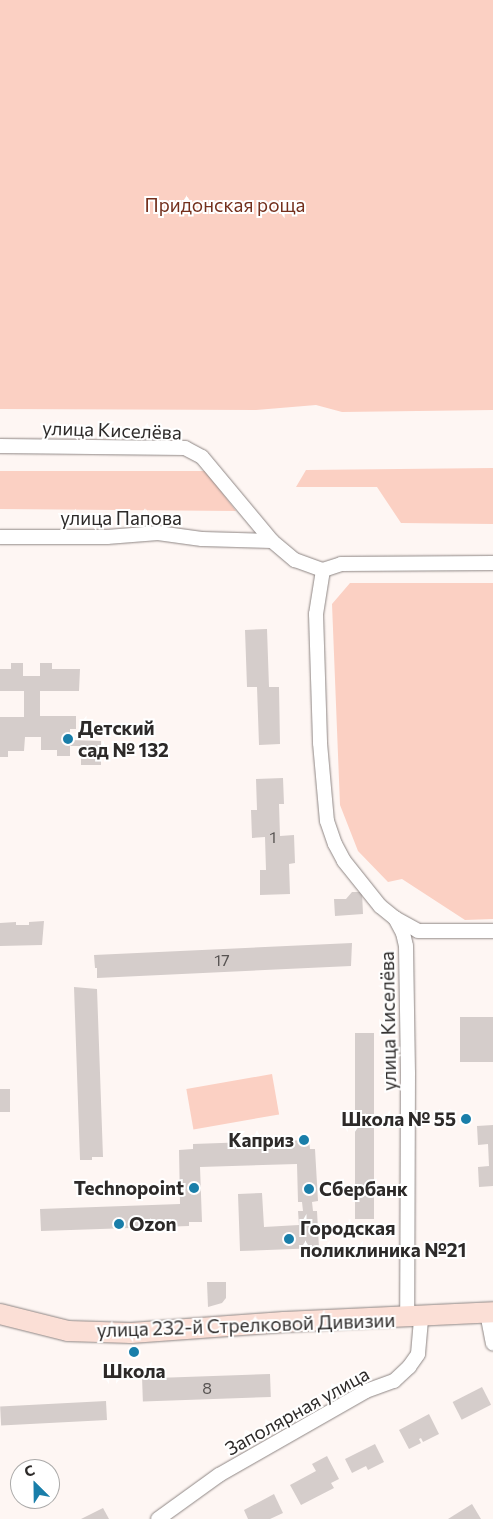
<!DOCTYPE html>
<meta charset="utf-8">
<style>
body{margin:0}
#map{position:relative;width:493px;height:1519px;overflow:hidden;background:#fef6f3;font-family:Commissioner,sans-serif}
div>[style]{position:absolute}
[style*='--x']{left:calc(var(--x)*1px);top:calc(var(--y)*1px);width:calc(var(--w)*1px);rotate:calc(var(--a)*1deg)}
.green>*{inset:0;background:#fbd0c3;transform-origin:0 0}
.building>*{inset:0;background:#d5cdcb;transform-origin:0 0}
.roads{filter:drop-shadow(0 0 1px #8e8684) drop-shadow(0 0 1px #8e8684)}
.street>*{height:14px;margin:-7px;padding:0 7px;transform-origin:7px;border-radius:7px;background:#fff}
.secondary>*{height:20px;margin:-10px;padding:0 10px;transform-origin:10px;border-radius:10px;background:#fbdfd6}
.dots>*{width:14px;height:14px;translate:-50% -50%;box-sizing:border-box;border:2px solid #fff;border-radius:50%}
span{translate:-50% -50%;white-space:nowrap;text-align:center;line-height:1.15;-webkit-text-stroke:4px #fff;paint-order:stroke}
.number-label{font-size:16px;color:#575352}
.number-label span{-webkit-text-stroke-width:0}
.park-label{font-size:19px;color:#74301d}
.street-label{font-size:19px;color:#2d2a29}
.poi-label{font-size:19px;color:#2d2a29;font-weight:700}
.left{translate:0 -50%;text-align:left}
.right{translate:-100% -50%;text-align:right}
.north{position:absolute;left:10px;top:1459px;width:50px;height:50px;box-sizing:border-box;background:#fff;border:1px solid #abaaa9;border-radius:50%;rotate:337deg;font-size:14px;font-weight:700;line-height:20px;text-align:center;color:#2d2a29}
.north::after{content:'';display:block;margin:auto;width:18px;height:22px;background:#197ea9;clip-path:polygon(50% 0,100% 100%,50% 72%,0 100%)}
</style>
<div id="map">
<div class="green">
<div style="clip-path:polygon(0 0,493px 0,493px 410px,342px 412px,316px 405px,256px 410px,0 409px)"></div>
<div style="clip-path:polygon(493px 468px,493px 524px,401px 523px,377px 487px,296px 487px,306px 470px)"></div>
<div style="clip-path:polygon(0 471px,206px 471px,236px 511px,0 509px)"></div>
<div style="clip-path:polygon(350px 583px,493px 583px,493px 919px,465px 920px,402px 879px,388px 882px,358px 851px,340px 805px,332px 604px)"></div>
<div style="left:272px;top:1074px;width:41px;height:87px;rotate:80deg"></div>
</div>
<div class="building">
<div style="clip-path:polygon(267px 629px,269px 687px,279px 687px,280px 744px,259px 745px,257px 687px,247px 687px,245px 630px)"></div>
<div style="clip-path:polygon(11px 663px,23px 663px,23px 676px,40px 676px,40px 663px,52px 663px,52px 669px,80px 669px,79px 691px,40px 691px,40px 716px,76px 716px,76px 729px,70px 729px,70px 740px,101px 741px,101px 765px,81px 765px,81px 746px,70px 746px,70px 756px,57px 756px,57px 750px,41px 750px,41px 737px,25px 737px,24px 751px,8px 751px,8px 757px,0 757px,0 717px,24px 717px,24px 691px,0 691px,0 669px,11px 669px)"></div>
<div style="clip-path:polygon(283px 778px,284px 804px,279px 804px,280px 836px,294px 835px,295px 863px,289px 864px,290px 894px,260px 895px,260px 870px,266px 870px,265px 837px,252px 838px,251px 810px,257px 810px,256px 779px)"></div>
<div style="clip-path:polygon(352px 892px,362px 892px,363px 914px,335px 916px,334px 899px,346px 899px)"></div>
<div style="clip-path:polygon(44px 921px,42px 945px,0 946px,0 923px,16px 922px,16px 925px,29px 925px,29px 922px)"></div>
<div style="clip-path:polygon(352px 943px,351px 966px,97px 978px,97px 968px,95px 968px,94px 955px)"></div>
<div style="clip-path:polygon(74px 987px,97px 989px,103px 1157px,92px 1157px,92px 1160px,80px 1160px)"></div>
<div style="left:493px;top:1017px;width:45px;height:33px;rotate:90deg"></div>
<div style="left:355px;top:1033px;width:19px;height:186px"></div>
<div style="left:0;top:1089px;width:10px;height:23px"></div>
<div style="clip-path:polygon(493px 1125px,493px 1186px,479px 1187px,478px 1167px,489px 1166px,488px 1144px,478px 1145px,477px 1126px)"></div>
<div style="clip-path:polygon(309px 1140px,310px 1149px,315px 1149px,318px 1201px,312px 1202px,313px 1211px,317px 1211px,319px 1248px,240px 1251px,238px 1194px,262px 1193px,264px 1227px,299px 1225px,298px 1211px,303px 1211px,302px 1202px,298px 1202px,297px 1164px,200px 1167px,202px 1222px,189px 1222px,189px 1226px,41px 1231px,40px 1209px,180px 1204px,179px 1150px,193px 1149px,193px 1144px)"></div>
<div style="clip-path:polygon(207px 1282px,226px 1282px,226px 1298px,222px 1303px,208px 1307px)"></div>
<div style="left:270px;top:1374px;width:23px;height:128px;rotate:88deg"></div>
<div style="left:482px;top:1387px;width:20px;height:33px;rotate:63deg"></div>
<div style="left:106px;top:1401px;width:19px;height:106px;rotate:87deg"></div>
<div style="clip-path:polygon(429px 1414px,439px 1434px,423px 1442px,421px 1438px,419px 1439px,421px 1443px,409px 1449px,399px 1430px)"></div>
<div style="clip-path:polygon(375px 1444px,384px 1462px,368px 1470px,366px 1466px,352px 1473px,345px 1459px)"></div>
<div style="clip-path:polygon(327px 1456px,339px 1479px,331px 1483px,334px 1488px,301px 1505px,290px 1485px,316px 1471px,312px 1464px)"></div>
<div style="clip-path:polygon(274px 1494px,283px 1513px,270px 1519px,248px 1519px,244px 1510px)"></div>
<div style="clip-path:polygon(472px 1504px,481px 1519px,448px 1519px)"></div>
<div style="clip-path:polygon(103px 1508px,109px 1519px,81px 1519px)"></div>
</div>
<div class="roads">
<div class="street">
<div style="--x:0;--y:446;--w:185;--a:0.6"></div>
<div style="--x:185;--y:448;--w:19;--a:28"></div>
<div style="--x:202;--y:457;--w:109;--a:50.2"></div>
<div style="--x:272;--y:541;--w:30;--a:40"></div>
<div style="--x:295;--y:560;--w:30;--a:20"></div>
<div style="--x:323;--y:570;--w:19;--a:-18"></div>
<div style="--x:341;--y:564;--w:152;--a:-0.4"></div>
<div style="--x:0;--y:537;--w:107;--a:0"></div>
<div style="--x:107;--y:537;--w:51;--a:-4.5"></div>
<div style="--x:158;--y:533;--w:44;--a:7.8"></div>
<div style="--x:202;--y:539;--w:70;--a:1.6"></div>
<div style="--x:323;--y:570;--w:45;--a:99"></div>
<div style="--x:316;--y:614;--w:129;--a:88.2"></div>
<div style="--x:320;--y:743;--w:78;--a:84.9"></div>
<div style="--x:327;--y:821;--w:24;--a:71"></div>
<div style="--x:335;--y:844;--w:19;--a:62"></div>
<div style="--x:344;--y:861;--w:58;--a:51.3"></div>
<div style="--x:380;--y:906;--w:19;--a:39"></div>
<div style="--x:395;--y:918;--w:17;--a:62"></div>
<div style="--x:403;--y:933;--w:13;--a:77"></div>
<div style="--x:406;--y:946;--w:127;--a:89.1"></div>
<div style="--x:408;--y:1073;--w:245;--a:90.2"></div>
<div style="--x:395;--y:918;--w:26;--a:29"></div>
<div style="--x:418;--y:931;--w:75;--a:0"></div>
<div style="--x:487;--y:1313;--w:31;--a:79"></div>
<div style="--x:158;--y:1519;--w:75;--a:-35.8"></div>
<div style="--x:219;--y:1475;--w:169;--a:-29.7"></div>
<div style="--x:366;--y:1391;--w:30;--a:-20"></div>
<div style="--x:394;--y:1381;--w:21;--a:-43"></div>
<div style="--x:409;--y:1367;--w:16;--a:-55"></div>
<div style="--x:418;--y:1354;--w:37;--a:-85"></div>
</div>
<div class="secondary">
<div style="--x:0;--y:1314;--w:70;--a:14"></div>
<div style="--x:68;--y:1331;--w:63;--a:1.8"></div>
<div style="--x:131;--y:1333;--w:153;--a:-4.1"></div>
<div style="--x:284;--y:1322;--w:209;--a:-2.7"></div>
</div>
</div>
<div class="dots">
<div style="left:68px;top:739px;background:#197ea9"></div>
<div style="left:466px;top:1119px;background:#197ea9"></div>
<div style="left:304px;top:1140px;background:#197ea9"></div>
<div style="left:194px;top:1188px;background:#197ea9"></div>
<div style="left:309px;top:1189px;background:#197ea9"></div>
<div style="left:119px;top:1224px;background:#197ea9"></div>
<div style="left:289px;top:1239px;background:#197ea9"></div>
<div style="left:134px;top:1352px;background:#197ea9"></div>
</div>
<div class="number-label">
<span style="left:273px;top:837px">1</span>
<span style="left:222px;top:960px">17</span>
<span style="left:207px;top:1388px">8</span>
</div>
<div class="park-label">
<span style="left:225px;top:205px">Придонская роща</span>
</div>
<div class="street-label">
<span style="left:112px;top:430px;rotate:2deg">улица Киселёва</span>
<span style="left:121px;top:518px">улица Папова</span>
<span style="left:388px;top:1021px;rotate:-91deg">улица Киселёва</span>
<span style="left:246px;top:1325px;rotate:-2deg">улица 232-й Стрелковой Дивизии</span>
<span style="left:297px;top:1411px;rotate:-29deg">Заполярная улица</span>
</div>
<div class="poi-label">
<span class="left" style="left:78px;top:739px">Детский<br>сад № 132</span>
<span class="right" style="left:456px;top:1119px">Школа № 55</span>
<span class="right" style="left:294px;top:1140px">Каприз</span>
<span class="right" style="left:184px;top:1188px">Technopoint</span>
<span class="left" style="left:319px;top:1189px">Сбербанк</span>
<span class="left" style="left:129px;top:1224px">Ozon</span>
<span class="left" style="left:300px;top:1239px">Городская<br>поликлиника №21</span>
<span style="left:134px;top:1371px">Школа</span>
</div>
<div class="north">С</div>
</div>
